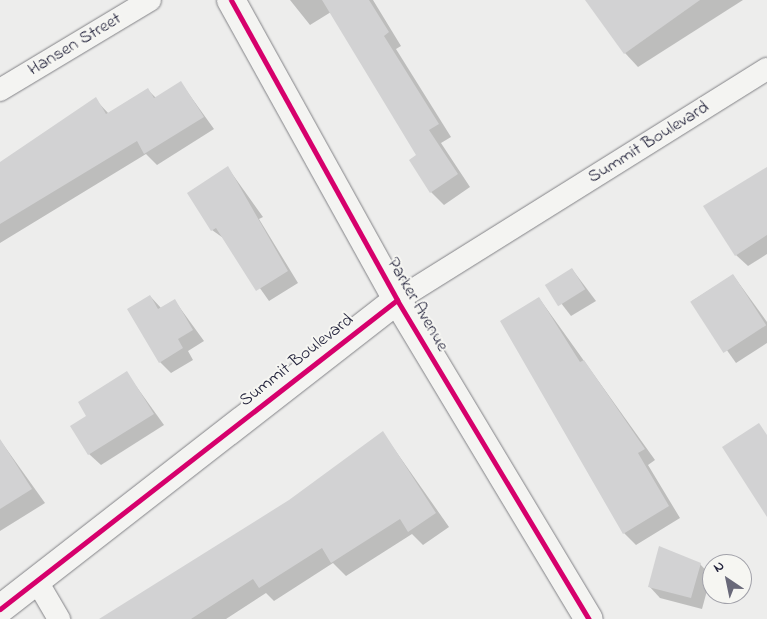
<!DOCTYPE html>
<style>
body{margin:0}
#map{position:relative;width:767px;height:619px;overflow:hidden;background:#ededec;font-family:"Indie Flower",sans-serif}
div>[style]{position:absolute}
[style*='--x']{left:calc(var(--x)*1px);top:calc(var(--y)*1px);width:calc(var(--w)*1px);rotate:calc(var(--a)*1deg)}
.shadow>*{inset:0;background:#0003}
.building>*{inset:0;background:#d2d2d3;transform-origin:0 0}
.roads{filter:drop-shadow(0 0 1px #828286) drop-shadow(0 0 1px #828286)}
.minor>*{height:22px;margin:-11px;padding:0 11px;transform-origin:11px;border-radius:11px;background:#f4f4f2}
.tertiary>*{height:28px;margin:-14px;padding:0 14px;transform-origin:14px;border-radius:14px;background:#f4f4f2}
.cycleway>*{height:5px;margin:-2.5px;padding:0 2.5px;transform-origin:2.5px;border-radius:2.5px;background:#d6006c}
span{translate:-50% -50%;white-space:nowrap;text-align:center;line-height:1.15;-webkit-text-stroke:4px #f6f6f2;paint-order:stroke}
.street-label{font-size:18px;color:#22223b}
.north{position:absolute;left:702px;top:554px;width:50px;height:50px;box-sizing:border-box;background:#f6f6f2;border:1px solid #a1a1a9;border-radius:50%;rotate:326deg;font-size:14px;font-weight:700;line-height:20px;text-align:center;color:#22223b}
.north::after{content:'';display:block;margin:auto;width:18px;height:22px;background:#696979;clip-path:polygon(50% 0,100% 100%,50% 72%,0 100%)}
</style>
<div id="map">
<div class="shadow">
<div style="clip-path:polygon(290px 0,373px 0,401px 46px,396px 49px,451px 137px,441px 143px,470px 187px,444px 205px,431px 192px,418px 155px,331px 12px,310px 25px)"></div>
<div style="clip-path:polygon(602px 0,743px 0,638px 67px,625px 53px)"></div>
<div style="clip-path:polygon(181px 83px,214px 129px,157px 165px,146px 154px,0 243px,0 165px,95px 99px,109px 114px,148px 90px,156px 98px)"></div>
<div style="clip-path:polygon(228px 168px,263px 217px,259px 219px,298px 283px,269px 301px,226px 240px,212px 230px)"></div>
<div style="clip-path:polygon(767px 168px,767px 254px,748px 266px,736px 255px)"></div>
<div style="clip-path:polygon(572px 269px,596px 301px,571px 316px,547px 285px)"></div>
<div style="clip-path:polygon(733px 275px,767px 322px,767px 343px,736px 363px,692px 301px)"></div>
<div style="clip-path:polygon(150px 296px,161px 308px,175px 301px,204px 341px,188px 351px,193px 360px,171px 373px,160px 362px)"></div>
<div style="clip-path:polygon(539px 298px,655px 460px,648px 465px,680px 518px,636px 545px,624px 533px,502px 321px)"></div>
<div style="clip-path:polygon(126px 372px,164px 425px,101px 465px,89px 454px,88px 416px)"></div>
<div style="clip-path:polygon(383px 433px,449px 527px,423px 545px,412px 534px,346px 576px,333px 563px,274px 601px,266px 593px,226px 619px,127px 619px)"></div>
<div style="clip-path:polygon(0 440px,45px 503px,0 531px)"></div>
<div style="clip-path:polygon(700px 564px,711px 576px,702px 609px,660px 598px,649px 586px)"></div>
</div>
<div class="building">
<div style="clip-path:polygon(322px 0,369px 0,389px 32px,384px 36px,439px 124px,429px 130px,458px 174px,430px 193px,409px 160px,416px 155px)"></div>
<div style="clip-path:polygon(585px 0,700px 0,624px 54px)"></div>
<div style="clip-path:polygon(181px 81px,204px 117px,144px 154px,137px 141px,0 224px,0 162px,96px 97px,106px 114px,148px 88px,154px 98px)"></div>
<div style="clip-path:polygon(228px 166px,288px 271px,256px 291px,216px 228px,211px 231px,187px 193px)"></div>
<div style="clip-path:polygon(767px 167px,767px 235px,735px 256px,703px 206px)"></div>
<div style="left:572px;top:268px;width:25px;height:32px;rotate:58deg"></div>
<div style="left:733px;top:274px;width:61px;height:51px;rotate:57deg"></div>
<div style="clip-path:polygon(150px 295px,158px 309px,175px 299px,193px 330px,178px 339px,183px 348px,159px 363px,127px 309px)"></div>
<div style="clip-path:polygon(539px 297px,580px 362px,584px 360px,645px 449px,638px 453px,669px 506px,623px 534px,500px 321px)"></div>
<div style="clip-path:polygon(127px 371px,154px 414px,88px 455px,70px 426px,86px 416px,78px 402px)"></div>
<div style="clip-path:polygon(759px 423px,767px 435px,767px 517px,722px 447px)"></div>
<div style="clip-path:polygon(383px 431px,436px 513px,408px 532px,400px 519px,331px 563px,322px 548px,259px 588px,253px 579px,191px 619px,99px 619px,289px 500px)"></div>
<div style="clip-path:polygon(0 439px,32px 489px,0 509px)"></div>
<div style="clip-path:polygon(659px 546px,701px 563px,691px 598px,648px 587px)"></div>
</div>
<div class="roads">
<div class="minor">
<div style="--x:0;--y:90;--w:175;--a:-31"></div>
<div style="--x:397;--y:300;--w:436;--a:-32"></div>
<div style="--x:38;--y:583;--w:42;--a:59.7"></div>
</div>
<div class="tertiary">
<div style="--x:231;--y:0;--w:343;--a:61"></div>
<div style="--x:397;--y:300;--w:372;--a:59"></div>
<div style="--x:0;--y:609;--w:503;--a:-37.89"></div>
</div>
</div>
<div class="cycleway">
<div style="--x:231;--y:0;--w:343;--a:61"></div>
<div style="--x:397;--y:300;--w:372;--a:59"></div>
<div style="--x:0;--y:609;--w:503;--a:-37.89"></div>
</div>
<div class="street-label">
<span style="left:75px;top:45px;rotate:-31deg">Hansen Street</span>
<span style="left:649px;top:143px;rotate:-32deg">Summit Boulevard</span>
<span style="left:417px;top:305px;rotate:60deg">Parker Avenue</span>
<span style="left:297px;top:361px;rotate:-38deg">Summit Boulevard</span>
</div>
<div class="north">N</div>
</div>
